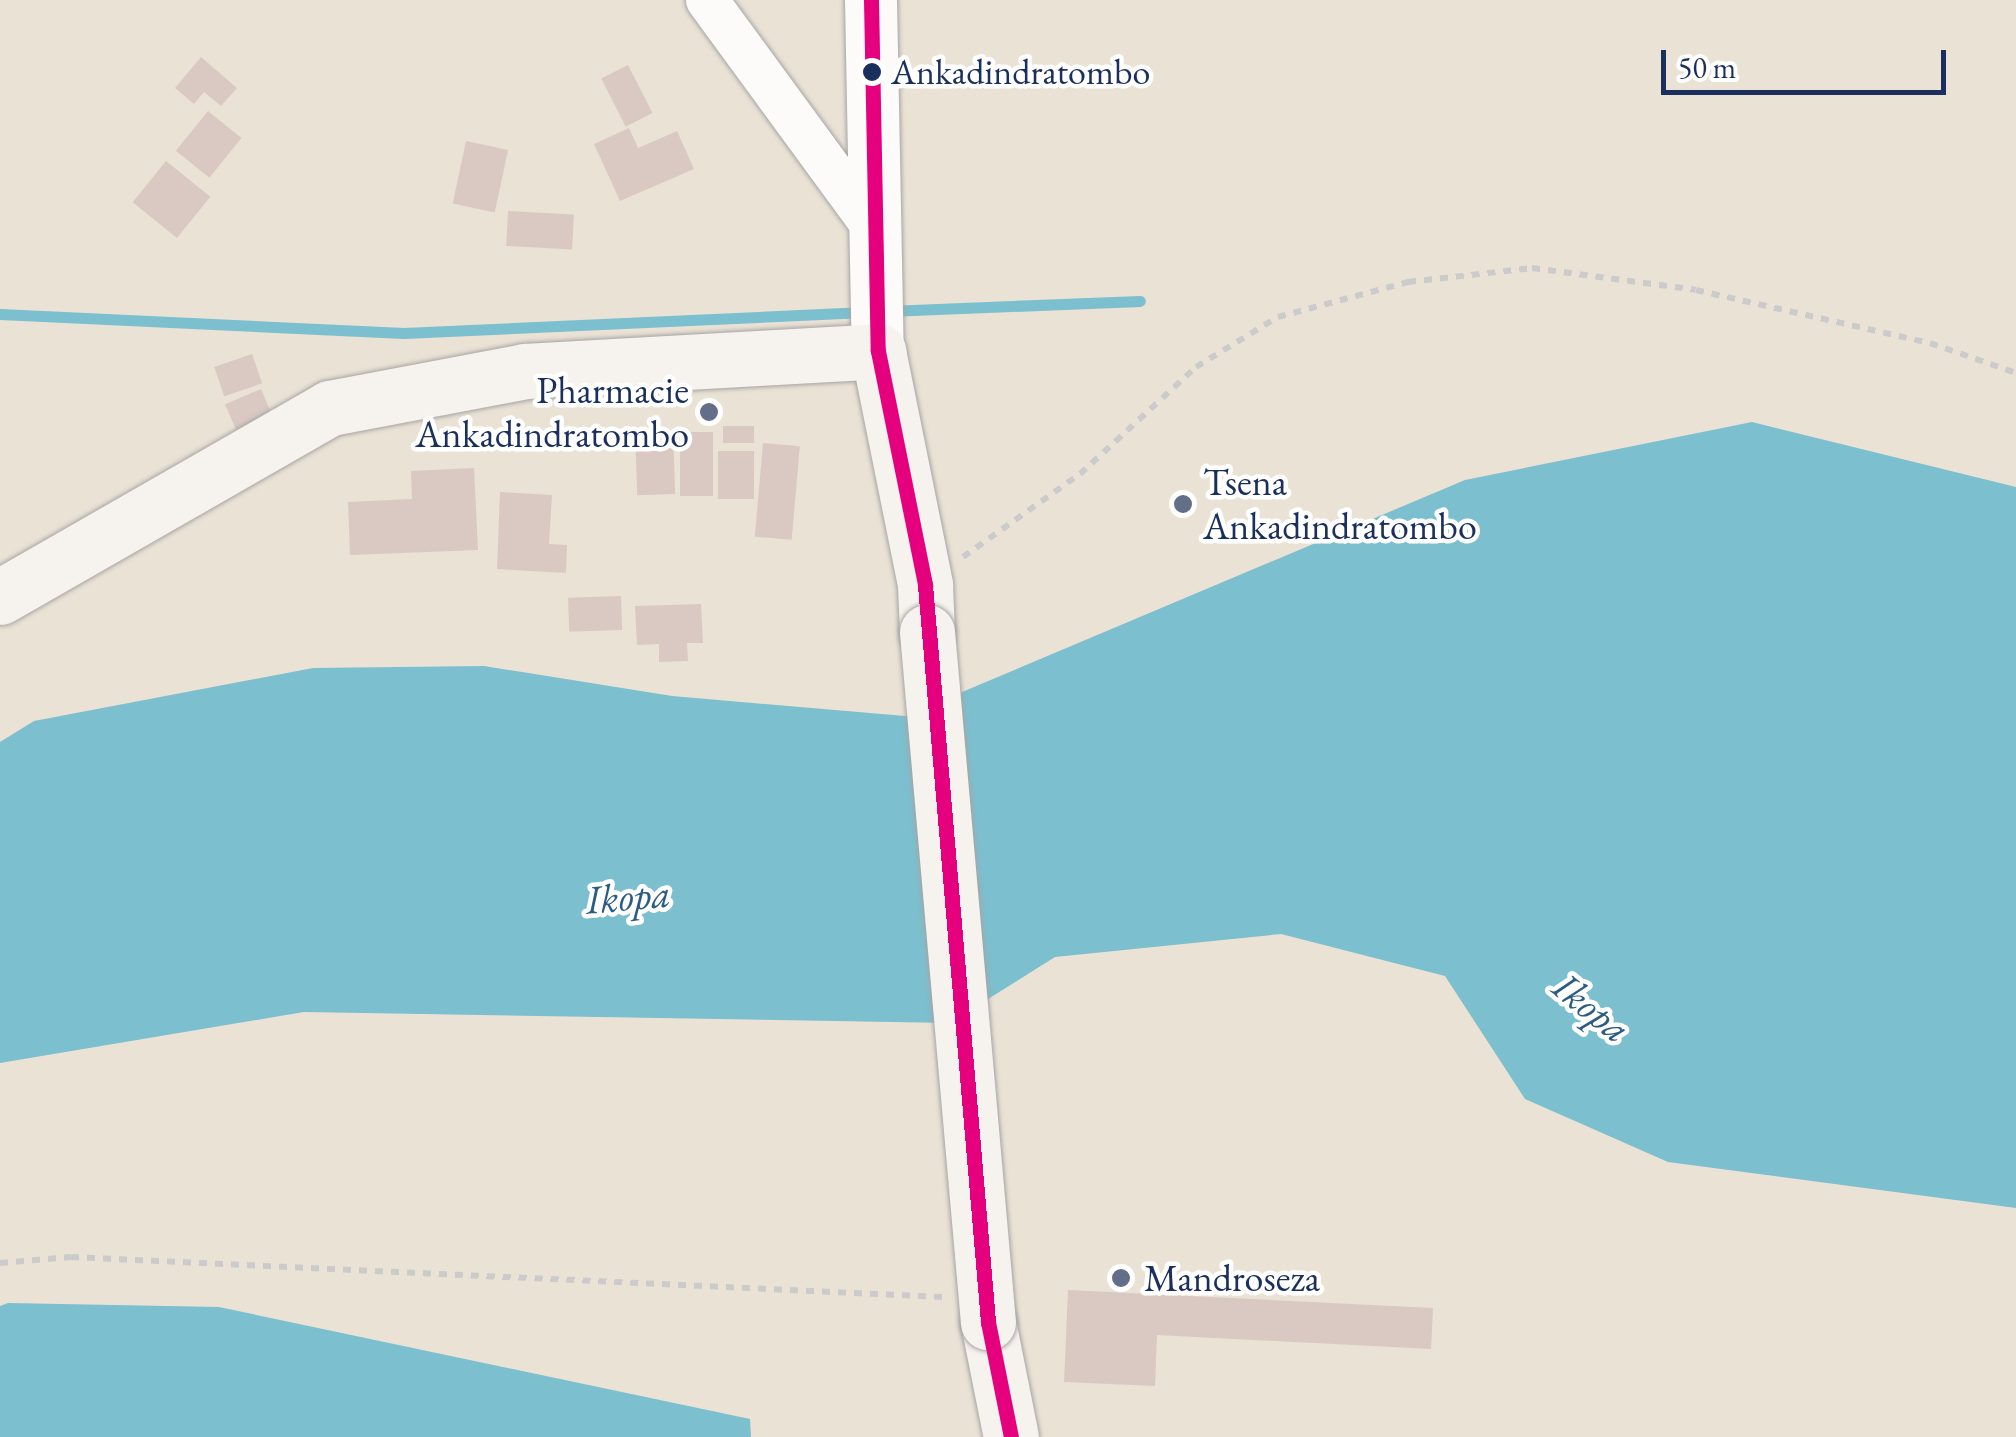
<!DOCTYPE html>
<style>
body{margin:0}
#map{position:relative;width:2016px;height:1437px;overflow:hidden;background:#eae2d5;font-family:"EB Garamond",serif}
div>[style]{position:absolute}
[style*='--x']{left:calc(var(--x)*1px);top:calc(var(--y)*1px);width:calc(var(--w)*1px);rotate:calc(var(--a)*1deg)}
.water>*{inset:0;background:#7cbfcf}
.stream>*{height:11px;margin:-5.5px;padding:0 5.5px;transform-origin:5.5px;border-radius:5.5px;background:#7cbfcf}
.building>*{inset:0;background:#dac9c2;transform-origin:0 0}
.path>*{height:6px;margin-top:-3px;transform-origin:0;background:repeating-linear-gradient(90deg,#cbcbcc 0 8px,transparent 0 16px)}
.roads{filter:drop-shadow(0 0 2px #a7a5a4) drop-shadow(0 0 2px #a7a5a4)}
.minor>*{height:42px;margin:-21px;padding:0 21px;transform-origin:21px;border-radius:21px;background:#fcfbf9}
.tertiary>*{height:52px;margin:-26px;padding:0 26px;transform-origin:26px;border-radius:26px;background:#fcfbf9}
.secondary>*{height:55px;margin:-27.5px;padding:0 27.5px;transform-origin:27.5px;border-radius:27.5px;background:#f6f2ee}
.bridges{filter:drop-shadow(0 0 2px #a7a5a4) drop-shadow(0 0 2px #a7a5a4)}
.secondary-bridge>*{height:55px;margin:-27.5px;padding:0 27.5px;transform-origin:27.5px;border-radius:27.5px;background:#f6f2ee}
.bus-1>*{height:15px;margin:-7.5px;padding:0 7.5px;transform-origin:7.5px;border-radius:7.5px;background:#e5007d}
.dots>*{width:28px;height:28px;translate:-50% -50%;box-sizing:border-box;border:5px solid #fff;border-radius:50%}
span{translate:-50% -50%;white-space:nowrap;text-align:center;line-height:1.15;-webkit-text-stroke:9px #fff;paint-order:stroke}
.bus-label{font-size:36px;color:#1b2f5e}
.left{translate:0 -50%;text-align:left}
.poi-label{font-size:38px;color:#1b2f5e}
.right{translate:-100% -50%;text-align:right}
.water-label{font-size:40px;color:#2c5c84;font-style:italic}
.scale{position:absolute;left:1661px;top:50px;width:285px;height:45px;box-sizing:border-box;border:5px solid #1b2f5e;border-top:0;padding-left:12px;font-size:30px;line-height:35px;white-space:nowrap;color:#1b2f5e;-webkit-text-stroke:8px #fff;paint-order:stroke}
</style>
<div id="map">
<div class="water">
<div style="clip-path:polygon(1752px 422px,2016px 487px,2016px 1208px,1668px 1162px,1525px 1099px,1445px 976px,1281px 934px,1055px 957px,950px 1023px,304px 1012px,0 1063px,0 742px,34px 721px,313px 668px,484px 666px,672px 696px,905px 716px,1465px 480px)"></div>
<div style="clip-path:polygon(8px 1303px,219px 1307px,750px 1419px,751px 1437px,0 1437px,0 1306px)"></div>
</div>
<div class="stream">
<div style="--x:888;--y:311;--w:252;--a:-2.3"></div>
<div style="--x:0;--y:314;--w:404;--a:2.7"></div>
<div style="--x:404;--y:333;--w:461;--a:-2.6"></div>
</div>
<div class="building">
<div style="clip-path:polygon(201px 57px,237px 88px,221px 106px,204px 92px,194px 104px,175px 88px)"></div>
<div style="left:628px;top:65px;width:54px;height:30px;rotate:63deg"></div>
<div style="left:208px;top:111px;width:43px;height:51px;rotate:39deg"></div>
<div style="clip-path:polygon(629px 128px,638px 148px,677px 131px,694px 169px,620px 201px,594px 144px)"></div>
<div style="left:466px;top:141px;width:43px;height:64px;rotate:12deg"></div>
<div style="left:166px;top:161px;width:57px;height:53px;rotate:39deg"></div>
<div style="left:508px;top:211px;width:66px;height:35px;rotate:3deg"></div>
<div style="left:252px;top:354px;width:31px;height:40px;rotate:71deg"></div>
<div style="left:261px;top:389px;width:30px;height:39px;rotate:67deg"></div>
<div style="left:723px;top:426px;width:31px;height:17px"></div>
<div style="left:673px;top:431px;width:63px;height:38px;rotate:88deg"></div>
<div style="left:680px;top:432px;width:33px;height:64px"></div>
<div style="left:763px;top:443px;width:37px;height:94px;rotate:5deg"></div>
<div style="left:718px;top:451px;width:36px;height:48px"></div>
<div style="clip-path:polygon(474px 468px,478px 550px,350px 555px,348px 502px,412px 499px,411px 471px)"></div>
<div style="clip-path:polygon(500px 492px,552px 495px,549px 544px,567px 545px,566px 573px,497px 569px)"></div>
<div style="left:621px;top:596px;width:34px;height:53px;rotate:88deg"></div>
<div style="clip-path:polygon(701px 604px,703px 643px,687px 643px,688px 661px,659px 662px,659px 644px,637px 645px,635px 606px)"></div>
<div style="clip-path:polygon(1068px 1290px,1433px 1308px,1431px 1349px,1157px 1335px,1155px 1386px,1064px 1382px)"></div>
</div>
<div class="path">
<div style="--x:963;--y:557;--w:143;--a:-35.4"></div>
<div style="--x:1080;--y:474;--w:158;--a:-42.7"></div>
<div style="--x:1196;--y:367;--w:96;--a:-31.4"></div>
<div style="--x:1278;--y:317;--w:135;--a:-15.1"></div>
<div style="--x:1408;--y:282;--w:125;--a:-6.4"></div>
<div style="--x:1532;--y:268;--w:165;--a:7.6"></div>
<div style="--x:1696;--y:290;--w:240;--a:12.8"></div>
<div style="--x:1930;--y:343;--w:91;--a:19.2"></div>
<div style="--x:0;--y:1263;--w:71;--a:-4.8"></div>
<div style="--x:71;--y:1257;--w:872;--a:2.63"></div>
</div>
<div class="roads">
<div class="minor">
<div style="--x:707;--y:0;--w:290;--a:53.8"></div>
</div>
<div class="tertiary">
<div style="--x:871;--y:0;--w:351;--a:88.9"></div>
</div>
<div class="secondary">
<div style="--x:0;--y:597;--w:380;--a:-29.8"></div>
<div style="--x:330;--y:408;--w:198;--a:-10.7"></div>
<div style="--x:525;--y:371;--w:354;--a:-3.2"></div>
<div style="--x:878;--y:351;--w:239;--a:78.6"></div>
<div style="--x:925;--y:585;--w:47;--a:87.6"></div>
<div style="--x:988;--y:1322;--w:117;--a:78.7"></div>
</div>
</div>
<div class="bridges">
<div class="secondary-bridge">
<div style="--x:927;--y:632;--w:693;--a:84.95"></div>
</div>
</div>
<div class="bus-1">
<div style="--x:871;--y:0;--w:351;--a:88.9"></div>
<div style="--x:878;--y:351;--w:239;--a:78.6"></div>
<div style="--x:925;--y:585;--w:740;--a:85.11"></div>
<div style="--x:988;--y:1322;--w:117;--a:78.7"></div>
</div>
<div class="dots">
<div style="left:872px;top:72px;background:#1b2f5e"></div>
<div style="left:709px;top:412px;background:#636e88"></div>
<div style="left:1183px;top:504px;background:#636e88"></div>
<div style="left:1121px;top:1278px;background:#636e88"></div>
</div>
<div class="bus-label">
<span class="left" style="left:891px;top:72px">Ankadindratombo</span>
</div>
<div class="poi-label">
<span class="right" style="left:689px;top:412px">Pharmacie<br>Ankadindratombo</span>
<span class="left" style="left:1203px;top:504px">Tsena<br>Ankadindratombo</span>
<span class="left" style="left:1144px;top:1278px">Mandroseza</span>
</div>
<div class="water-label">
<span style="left:628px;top:896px;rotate:-5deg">Ikopa</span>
<span style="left:1592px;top:1007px;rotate:39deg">Ikopa</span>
</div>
<div class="scale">50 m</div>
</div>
